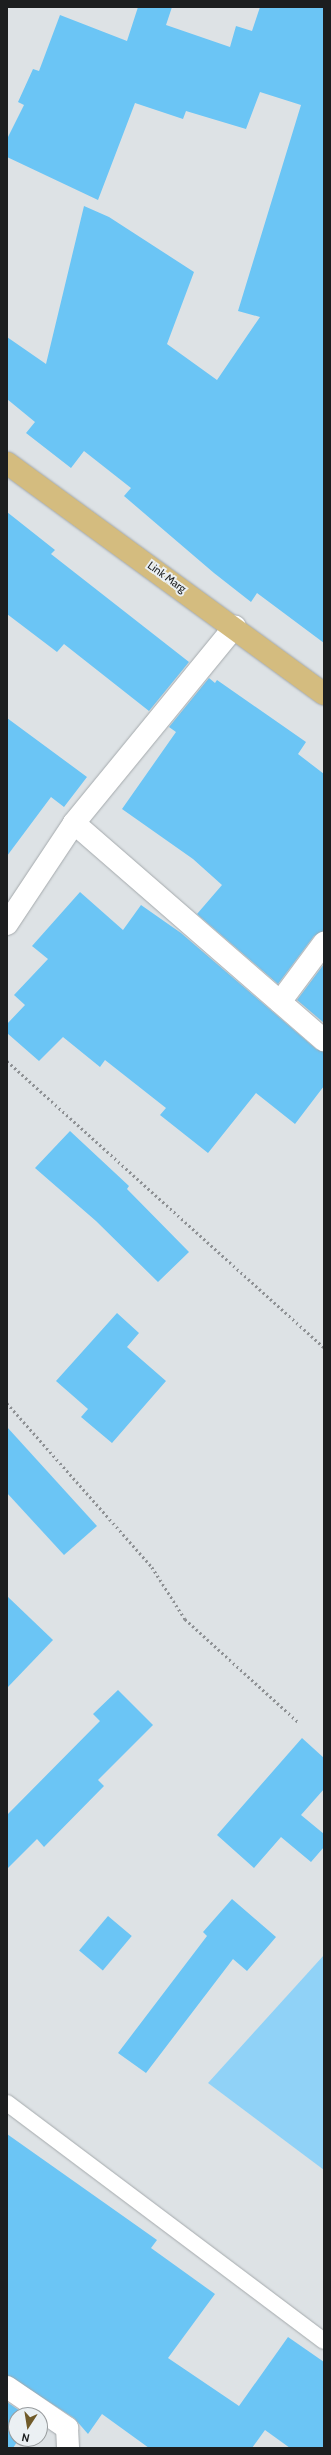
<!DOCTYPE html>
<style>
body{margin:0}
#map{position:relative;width:331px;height:2455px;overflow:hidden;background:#dde2e5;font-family:Cabin,sans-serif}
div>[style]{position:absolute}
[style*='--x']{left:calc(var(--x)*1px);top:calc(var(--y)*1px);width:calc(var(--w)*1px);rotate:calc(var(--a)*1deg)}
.green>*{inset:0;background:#90d2f7}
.building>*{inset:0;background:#6bc5f5;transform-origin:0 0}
.path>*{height:2.5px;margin-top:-1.25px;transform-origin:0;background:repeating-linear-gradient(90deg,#8e9194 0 2px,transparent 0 5px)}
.roads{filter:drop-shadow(0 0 1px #a4a9ac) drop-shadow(0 0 1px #a4a9ac)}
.lane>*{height:16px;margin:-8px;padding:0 8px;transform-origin:8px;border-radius:8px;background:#fff}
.street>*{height:22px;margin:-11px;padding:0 11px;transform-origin:11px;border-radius:11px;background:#fff}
.primary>*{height:22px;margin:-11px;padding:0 11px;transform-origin:11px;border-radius:11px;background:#d4bc7f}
span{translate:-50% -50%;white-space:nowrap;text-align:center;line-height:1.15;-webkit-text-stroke:4px #ebf0f3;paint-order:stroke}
.street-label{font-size:11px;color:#1c1e1f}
.frame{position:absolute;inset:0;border:8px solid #1c1e1f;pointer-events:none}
.north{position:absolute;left:8px;top:2407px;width:40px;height:40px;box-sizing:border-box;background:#ebf0f3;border:1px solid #989c9e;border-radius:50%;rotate:192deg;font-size:11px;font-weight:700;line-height:16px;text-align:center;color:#1c1e1f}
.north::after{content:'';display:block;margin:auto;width:14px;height:18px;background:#705b2a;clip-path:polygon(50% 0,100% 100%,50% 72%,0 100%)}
</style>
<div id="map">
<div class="green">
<div style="clip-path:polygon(324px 1955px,324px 2170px,208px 2083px)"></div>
</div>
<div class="building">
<div style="clip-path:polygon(138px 7px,172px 7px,166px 25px,230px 47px,236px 26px,252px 31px,260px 7px,324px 7px,324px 643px,257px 593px,251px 602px,214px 573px,124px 496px,131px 488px,84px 451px,71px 468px,26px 433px,35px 422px,7px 399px,7px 337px,46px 364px,84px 206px,109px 217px,194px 272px,167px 344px,217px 380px,260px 317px,238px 311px,301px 105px,260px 92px,246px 129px,186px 111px,183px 119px,135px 103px,98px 200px,7px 157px,7px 139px,24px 105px,18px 102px,33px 69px,39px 71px,60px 15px,127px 41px)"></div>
<div style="clip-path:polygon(7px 512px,55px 550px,51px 554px,189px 662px,149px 711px,64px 644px,57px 652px,7px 614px)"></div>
<div style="clip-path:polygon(209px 678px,215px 683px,217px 680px,306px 742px,298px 754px,324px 774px,324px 931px,314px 936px,278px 984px,197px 914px,222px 885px,193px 859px,122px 809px,176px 732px,169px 727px)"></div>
<div style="clip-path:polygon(7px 718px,87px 777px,64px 807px,51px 797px,7px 856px)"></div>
<div style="clip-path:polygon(80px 892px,123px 930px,141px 905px,181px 933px,316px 1049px,324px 1052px,324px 1086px,295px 1124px,256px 1093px,208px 1153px,160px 1115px,166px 1108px,105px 1060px,100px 1067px,63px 1037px,39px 1061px,7px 1033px,7px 1024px,25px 1005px,14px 995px,48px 959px,32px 946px)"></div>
<div style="clip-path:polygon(324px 964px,324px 1023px,297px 1000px)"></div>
<div style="clip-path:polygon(70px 1131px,129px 1186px,127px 1189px,189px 1252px,158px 1282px,96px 1221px,35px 1168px)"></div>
<div style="clip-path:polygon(117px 1313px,139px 1333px,127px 1347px,166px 1381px,112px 1443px,81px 1417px,88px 1409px,56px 1381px)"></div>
<div style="clip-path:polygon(7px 1427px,97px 1526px,64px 1555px,7px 1493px)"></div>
<div style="clip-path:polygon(7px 1596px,53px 1640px,7px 1688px)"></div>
<div style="clip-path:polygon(118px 1690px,153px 1725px,98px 1780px,104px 1786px,44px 1847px,37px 1839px,7px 1869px,7px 1815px,100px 1721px,93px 1714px)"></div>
<div style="clip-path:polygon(302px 1738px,324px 1758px,324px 1789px,301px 1815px,324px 1834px,324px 1847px,311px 1862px,281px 1837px,254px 1868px,217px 1835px)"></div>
<div style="clip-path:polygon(232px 1899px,276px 1937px,247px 1971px,233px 1959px,146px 2073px,118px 2053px,207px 1936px,203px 1932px)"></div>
<div style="left:108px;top:1916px;width:31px;height:45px;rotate:40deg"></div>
<div style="clip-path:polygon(7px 2134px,157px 2240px,151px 2248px,215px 2294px,168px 2358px,239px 2406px,288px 2337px,324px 2362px,324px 2448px,290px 2448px,265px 2430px,252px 2448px,149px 2448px,102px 2414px,88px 2434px,74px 2418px,7px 2375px)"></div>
<div style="clip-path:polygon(7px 2402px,26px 2415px,16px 2415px,16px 2439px,19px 2439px,13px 2448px,7px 2448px)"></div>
</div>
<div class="path">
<div style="--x:7;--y:1061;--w:427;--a:42.1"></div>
<div style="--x:7;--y:1403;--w:219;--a:48.5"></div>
<div style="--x:152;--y:1567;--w:62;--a:57.6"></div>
<div style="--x:185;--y:1619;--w:153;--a:42.3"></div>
</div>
<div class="roads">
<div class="lane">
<div style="--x:7;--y:2103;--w:396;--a:36.9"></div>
</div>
<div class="street">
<div style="--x:74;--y:823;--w:331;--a:41"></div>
<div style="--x:7;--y:924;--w:121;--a:-56.4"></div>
<div style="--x:74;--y:823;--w:254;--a:-50.7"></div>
<div style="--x:280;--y:1002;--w:74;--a:-53.3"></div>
<div style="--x:7;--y:2387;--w:73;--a:34.3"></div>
<div style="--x:67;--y:2428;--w:20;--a:87"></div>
</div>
<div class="primary">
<div style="--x:7;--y:463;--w:392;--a:36.1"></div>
</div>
</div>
<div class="street-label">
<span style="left:167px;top:577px;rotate:36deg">Link Marg</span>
</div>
<div class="frame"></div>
<div class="north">N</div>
</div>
